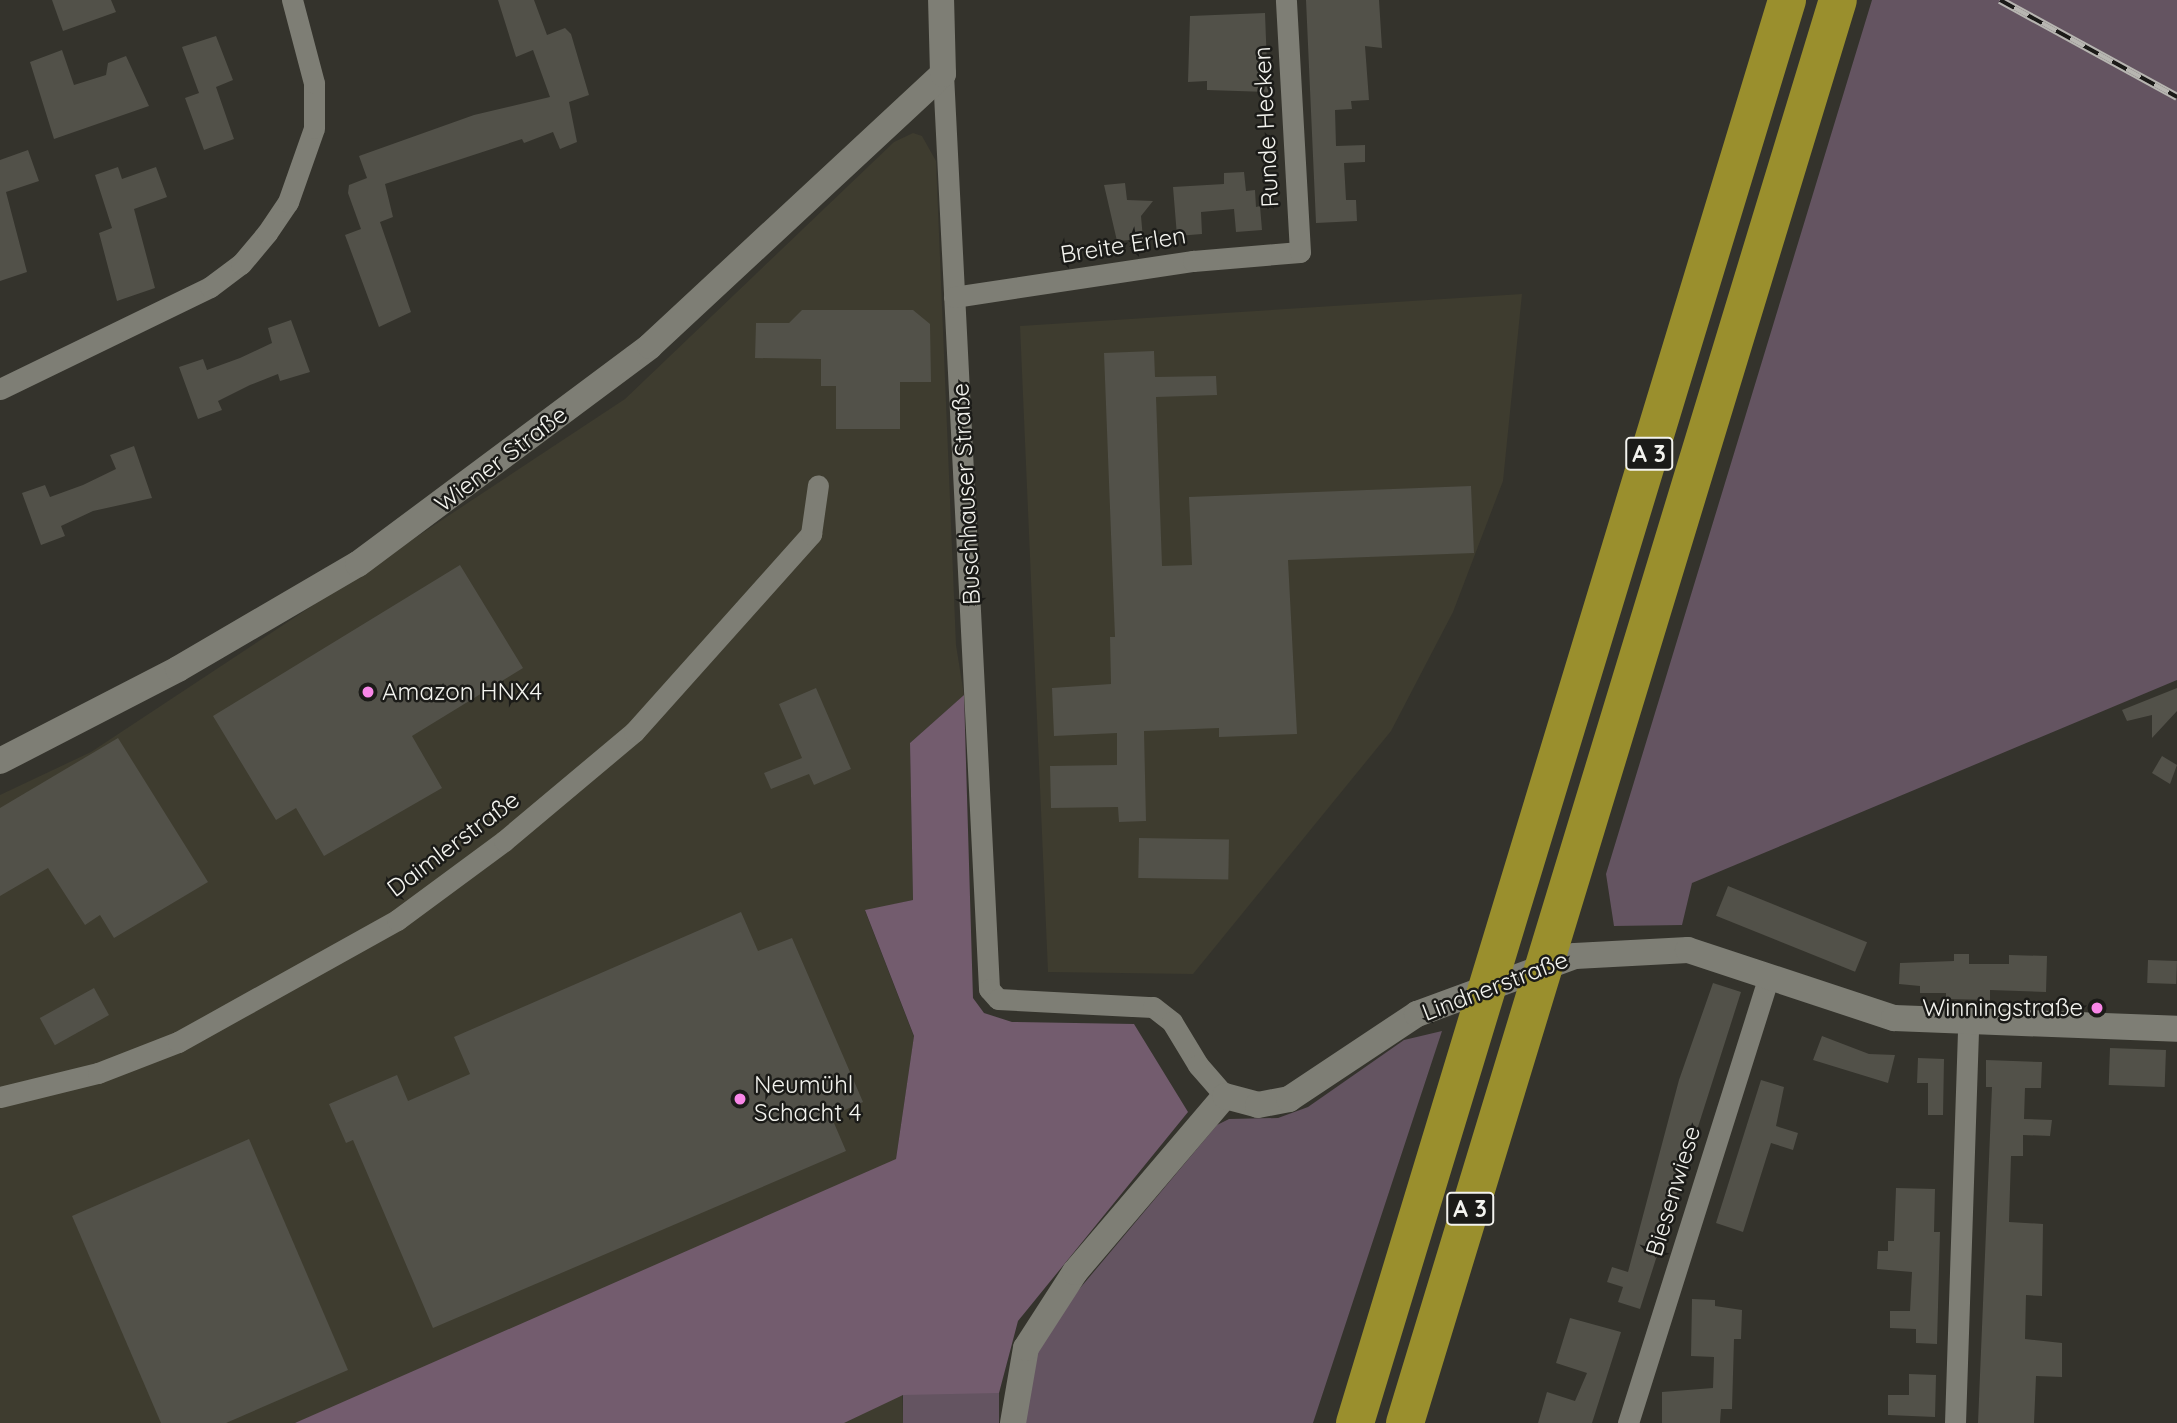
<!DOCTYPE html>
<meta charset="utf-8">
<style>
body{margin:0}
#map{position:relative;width:2177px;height:1423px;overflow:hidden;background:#34332c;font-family:Quicksand,sans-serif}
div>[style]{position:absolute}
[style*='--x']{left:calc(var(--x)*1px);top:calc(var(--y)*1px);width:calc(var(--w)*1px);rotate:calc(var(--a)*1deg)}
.built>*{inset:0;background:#3e3c2f}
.green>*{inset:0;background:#645461;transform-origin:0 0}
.forest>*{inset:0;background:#735c6e}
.building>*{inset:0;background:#525149;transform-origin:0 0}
.minor>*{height:21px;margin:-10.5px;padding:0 10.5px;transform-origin:10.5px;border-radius:10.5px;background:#7e7e75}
.tertiary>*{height:26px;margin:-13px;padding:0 13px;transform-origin:13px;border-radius:13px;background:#7e7e75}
.motorway>*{height:38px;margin:-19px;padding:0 19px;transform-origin:19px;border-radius:19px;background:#9a8f2d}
.rail>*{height:8px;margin-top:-4px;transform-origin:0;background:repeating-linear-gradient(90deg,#1b1b18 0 16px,#b7b6b1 0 32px);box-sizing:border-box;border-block:2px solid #b7b6b1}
.dots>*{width:19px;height:19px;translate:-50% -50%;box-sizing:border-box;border:4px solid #1b1b18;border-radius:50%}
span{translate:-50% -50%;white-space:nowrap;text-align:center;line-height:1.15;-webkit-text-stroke:5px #1b1b18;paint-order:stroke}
.shield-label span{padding:2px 5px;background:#1b1b18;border:2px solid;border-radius:5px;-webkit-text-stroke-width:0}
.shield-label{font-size:23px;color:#f3f3ee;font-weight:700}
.street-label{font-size:24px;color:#f3f3ee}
.poi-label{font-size:24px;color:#f3f3ee}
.left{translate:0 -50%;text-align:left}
.right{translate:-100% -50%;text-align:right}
</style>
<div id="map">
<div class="built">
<div style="clip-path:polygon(913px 133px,922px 136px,936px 161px,956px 645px,964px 695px,910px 743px,913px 900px,865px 911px,914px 1037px,896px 1159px,903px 1423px,0 1423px,0 795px,91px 752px,625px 399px,894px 142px)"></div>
<div style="clip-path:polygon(1522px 294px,1503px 481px,1453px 612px,1391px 731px,1193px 974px,1048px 972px,1020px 326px)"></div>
</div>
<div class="green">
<div style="clip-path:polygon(1872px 0,2177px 0,2177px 680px,1692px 883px,1682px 925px,1614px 926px,1606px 874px)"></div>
<div style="clip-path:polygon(1442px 1031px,1313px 1423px,1015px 1423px,1029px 1349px,1217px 1125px,1229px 1119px,1278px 1118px,1308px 1107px,1404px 1040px)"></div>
<div style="left:999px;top:1393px;width:30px;height:96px;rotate:90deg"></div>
</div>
<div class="forest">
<div style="clip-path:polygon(964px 695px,973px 998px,984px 1013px,1012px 1022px,1134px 1024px,1188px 1112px,1018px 1321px,999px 1393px,903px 1395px,844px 1423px,295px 1423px,896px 1159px,914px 1036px,865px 910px,913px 900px,910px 743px)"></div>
</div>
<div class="building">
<div style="clip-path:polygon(52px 0,111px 0,116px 12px,63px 31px)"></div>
<div style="clip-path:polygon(498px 0,534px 0,547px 35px,565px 28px,571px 34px,589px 95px,569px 102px,577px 142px,560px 149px,553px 132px,524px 143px,522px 139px,385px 184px,393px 217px,380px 222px,411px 312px,379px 327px,345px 235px,361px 229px,348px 193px,349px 185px,367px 178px,359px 156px,474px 115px,550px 97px,533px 50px,516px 57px)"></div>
<div style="clip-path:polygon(1306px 0,1379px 0,1382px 48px,1365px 46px,1369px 100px,1351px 101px,1352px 109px,1335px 110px,1336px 146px,1365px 145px,1365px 162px,1344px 163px,1346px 200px,1356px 200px,1357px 221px,1316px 223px)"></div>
<div style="clip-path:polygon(1265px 13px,1268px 92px,1207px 90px,1207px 81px,1188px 82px,1190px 16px)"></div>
<div style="clip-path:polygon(216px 36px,233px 80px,216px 87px,234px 139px,204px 150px,185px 98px,199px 93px,182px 47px)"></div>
<div style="clip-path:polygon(62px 50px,74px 85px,106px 75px,108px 63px,126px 56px,149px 106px,54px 139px,30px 62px)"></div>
<div style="clip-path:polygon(28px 150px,39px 181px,6px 192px,27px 272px,0 281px,0 160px)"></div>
<div style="clip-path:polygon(118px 167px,122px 179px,156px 167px,167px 197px,134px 209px,155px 288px,117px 301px,99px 233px,112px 228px,95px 175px)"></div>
<div style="clip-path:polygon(1244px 172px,1246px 191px,1255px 190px,1256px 207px,1260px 206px,1262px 230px,1236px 232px,1234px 209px,1201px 212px,1202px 234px,1177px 236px,1173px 187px,1224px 184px,1224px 173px)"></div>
<div style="clip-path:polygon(1125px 183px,1127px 200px,1153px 201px,1141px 216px,1143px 239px,1117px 241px,1104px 185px)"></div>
<div style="clip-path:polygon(802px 310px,913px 310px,930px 324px,931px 382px,900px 382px,900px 429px,836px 429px,836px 386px,821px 386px,821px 359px,755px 358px,756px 323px,789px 323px)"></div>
<div style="clip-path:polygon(291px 320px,310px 372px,280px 381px,278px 374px,250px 385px,218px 401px,222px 410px,198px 419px,179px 367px,203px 359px,207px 370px,240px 358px,272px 343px,268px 328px)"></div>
<div style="clip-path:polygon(1154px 351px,1155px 377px,1216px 376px,1217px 395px,1156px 397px,1162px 566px,1192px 565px,1189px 497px,1471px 486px,1474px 553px,1288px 560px,1297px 734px,1219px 737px,1219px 728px,1144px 731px,1146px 821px,1119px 822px,1118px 807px,1051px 808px,1050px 766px,1117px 765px,1117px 733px,1054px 736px,1052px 688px,1111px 684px,1110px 637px,1115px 637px,1104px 353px)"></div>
<div style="clip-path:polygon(134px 446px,152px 498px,93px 511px,61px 526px,65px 536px,41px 545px,22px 493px,45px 485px,50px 497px,83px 485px,116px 469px,110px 455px)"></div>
<div style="clip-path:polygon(460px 565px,523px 668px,412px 736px,442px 788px,324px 856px,296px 808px,276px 820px,213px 716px)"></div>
<div style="clip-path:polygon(816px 688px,851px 769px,814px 785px,809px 774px,771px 789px,764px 773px,802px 758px,779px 704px)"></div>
<div style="clip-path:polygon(2177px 688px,2177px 711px,2152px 738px,2152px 715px,2127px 721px,2122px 710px)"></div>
<div style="clip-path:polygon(118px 738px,208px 882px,114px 938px,100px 915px,85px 925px,48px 868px,0 896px,0 808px)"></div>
<div style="clip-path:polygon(2162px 756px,2177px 765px,2170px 784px,2152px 773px)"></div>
<div style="left:1139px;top:838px;width:90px;height:40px;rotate:1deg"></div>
<div style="left:1728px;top:886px;width:150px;height:32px;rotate:22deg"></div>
<div style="clip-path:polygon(741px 912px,758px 951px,792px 938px,863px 1102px,831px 1116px,846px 1151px,433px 1328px,353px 1140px,346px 1143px,329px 1104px,397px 1075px,408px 1101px,470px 1074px,454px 1037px)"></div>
<div style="clip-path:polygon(1954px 954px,1969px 954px,1969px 964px,2009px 964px,2009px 955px,2047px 956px,2046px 992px,1990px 990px,1990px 1000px,1946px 999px,1946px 993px,1920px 993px,1920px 986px,1899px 984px,1900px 963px,1954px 961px)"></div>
<div style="left:2148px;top:960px;width:29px;height:23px;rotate:2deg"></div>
<div style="clip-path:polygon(1713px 983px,1741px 992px,1640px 1309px,1618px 1302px,1623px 1287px,1607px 1282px,1612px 1267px,1628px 1272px,1679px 1080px)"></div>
<div style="left:94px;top:988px;width:31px;height:62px;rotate:61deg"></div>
<div style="clip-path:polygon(1822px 1036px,1869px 1054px,1895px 1055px,1888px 1083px,1813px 1060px)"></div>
<div style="left:2110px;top:1048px;width:56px;height:37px;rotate:2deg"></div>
<div style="clip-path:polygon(1918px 1058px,1944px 1059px,1943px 1115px,1928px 1115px,1928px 1083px,1917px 1083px)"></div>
<div style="clip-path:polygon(1986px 1060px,2042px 1062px,2041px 1088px,2025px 1088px,2024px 1119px,2052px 1120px,2050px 1136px,2023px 1135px,2023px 1156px,2011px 1156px,2009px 1222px,2043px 1224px,2042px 1296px,2026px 1295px,2025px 1339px,2062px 1343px,2062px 1377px,2036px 1376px,2034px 1423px,1978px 1423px,1992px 1087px,1986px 1087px)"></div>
<div style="clip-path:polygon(1761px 1080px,1784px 1087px,1776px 1126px,1798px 1133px,1793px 1150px,1771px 1143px,1743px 1232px,1716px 1223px)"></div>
<div style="clip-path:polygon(249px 1139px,348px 1370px,226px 1423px,161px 1423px,72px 1216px)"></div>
<div style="clip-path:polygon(1896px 1188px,1935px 1189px,1934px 1232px,1940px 1232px,1937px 1344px,1916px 1343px,1916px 1329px,1890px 1328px,1890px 1311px,1910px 1311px,1912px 1272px,1877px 1269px,1878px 1251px,1888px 1251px,1888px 1241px,1894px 1241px)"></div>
<div style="clip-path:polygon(1692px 1299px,1715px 1300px,1715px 1306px,1742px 1310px,1741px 1339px,1734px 1339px,1732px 1409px,1721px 1409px,1720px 1423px,1662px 1423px,1662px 1392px,1713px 1388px,1714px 1357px,1691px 1356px)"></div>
<div style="clip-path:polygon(1570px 1318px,1621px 1332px,1592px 1423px,1538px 1423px,1547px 1392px,1575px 1401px,1587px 1373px,1556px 1363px)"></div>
<div style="clip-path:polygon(1909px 1374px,1936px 1375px,1935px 1417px,1888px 1415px,1888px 1395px,1909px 1395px)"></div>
</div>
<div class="minor">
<div style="--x:943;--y:74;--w:916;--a:87.12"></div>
<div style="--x:989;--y:989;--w:13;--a:48"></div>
<div style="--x:998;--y:999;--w:155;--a:3"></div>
<div style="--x:1153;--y:1007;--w:24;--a:38"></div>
<div style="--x:1172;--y:1022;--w:50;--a:58.8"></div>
<div style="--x:1198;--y:1065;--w:41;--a:48.9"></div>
<div style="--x:954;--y:297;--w:242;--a:-8.6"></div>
<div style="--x:1193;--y:261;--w:107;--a:-4.8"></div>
<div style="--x:1300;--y:252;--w:252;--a:-93.2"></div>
<div style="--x:0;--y:389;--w:233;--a:-25.9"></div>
<div style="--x:210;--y:287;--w:39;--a:-37"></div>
<div style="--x:241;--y:264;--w:40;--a:-50"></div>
<div style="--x:267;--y:233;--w:37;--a:-56"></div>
<div style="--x:288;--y:202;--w:78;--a:-70.6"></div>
<div style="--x:314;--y:128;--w:45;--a:-90"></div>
<div style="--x:314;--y:83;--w:86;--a:-104.8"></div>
<div style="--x:0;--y:1097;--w:101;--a:-13.8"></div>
<div style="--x:98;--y:1073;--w:86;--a:-21.2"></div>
<div style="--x:178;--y:1042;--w:251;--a:-29.1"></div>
<div style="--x:397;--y:920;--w:133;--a:-36.4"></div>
<div style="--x:504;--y:841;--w:170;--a:-40"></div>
<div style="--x:634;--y:732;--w:266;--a:-48.2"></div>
<div style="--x:811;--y:534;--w:49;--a:-81.9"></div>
<div style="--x:1628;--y:1423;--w:470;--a:-72.5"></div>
<div style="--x:1955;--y:1423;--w:400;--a:-88.1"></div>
</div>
<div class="tertiary">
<div style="--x:0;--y:761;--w:200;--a:-27.3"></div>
<div style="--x:178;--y:669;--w:208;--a:-30.3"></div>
<div style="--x:358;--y:564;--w:364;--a:-36.7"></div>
<div style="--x:650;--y:346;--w:400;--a:-42.9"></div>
<div style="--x:943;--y:74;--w:74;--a:-91.5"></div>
<div style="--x:1013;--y:1423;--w:76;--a:-80.2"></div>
<div style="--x:1026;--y:1348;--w:90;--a:-57.2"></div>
<div style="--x:1075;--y:1272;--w:231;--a:-49.6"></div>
<div style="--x:1225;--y:1096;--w:34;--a:15"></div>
<div style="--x:1258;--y:1105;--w:32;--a:-11"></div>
<div style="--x:1289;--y:1099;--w:154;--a:-33.6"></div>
<div style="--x:1417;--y:1014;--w:168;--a:-20.2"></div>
<div style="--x:1575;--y:956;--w:113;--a:-3"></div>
<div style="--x:1688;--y:950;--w:217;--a:18.3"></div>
<div style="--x:1894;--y:1018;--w:283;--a:2.2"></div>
</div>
<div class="motorway">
<div style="--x:1355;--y:1423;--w:1487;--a:-73.11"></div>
<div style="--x:1405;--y:1423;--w:1487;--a:-73.08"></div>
</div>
<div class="rail">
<div style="--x:2000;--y:0;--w:202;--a:28.7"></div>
</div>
<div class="dots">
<div style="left:368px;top:692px;background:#f987e8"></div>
<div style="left:2097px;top:1008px;background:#f987e8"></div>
<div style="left:740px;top:1099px;background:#f987e8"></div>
</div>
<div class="shield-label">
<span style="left:1649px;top:454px">A 3</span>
<span style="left:1470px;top:1209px">A 3</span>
</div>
<div class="street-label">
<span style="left:1266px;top:127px;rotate:-93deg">Runde Hecken</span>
<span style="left:1123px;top:245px;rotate:-9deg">Breite Erlen</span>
<span style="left:501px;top:459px;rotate:-37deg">Wiener Straße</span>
<span style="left:966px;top:494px;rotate:-93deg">Buschhauser Straße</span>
<span style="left:453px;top:844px;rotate:-37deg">Daimlerstraße</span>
<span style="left:1495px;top:986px;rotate:-21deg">Lindnerstraße</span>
<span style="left:1673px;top:1191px;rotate:-73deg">Biesenwiese</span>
</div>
<div class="poi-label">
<span class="left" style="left:382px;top:692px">Amazon HNX4</span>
<span class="right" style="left:2083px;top:1008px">Winningstraße</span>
<span class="left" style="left:754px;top:1099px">Neumühl<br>Schacht 4</span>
</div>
</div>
